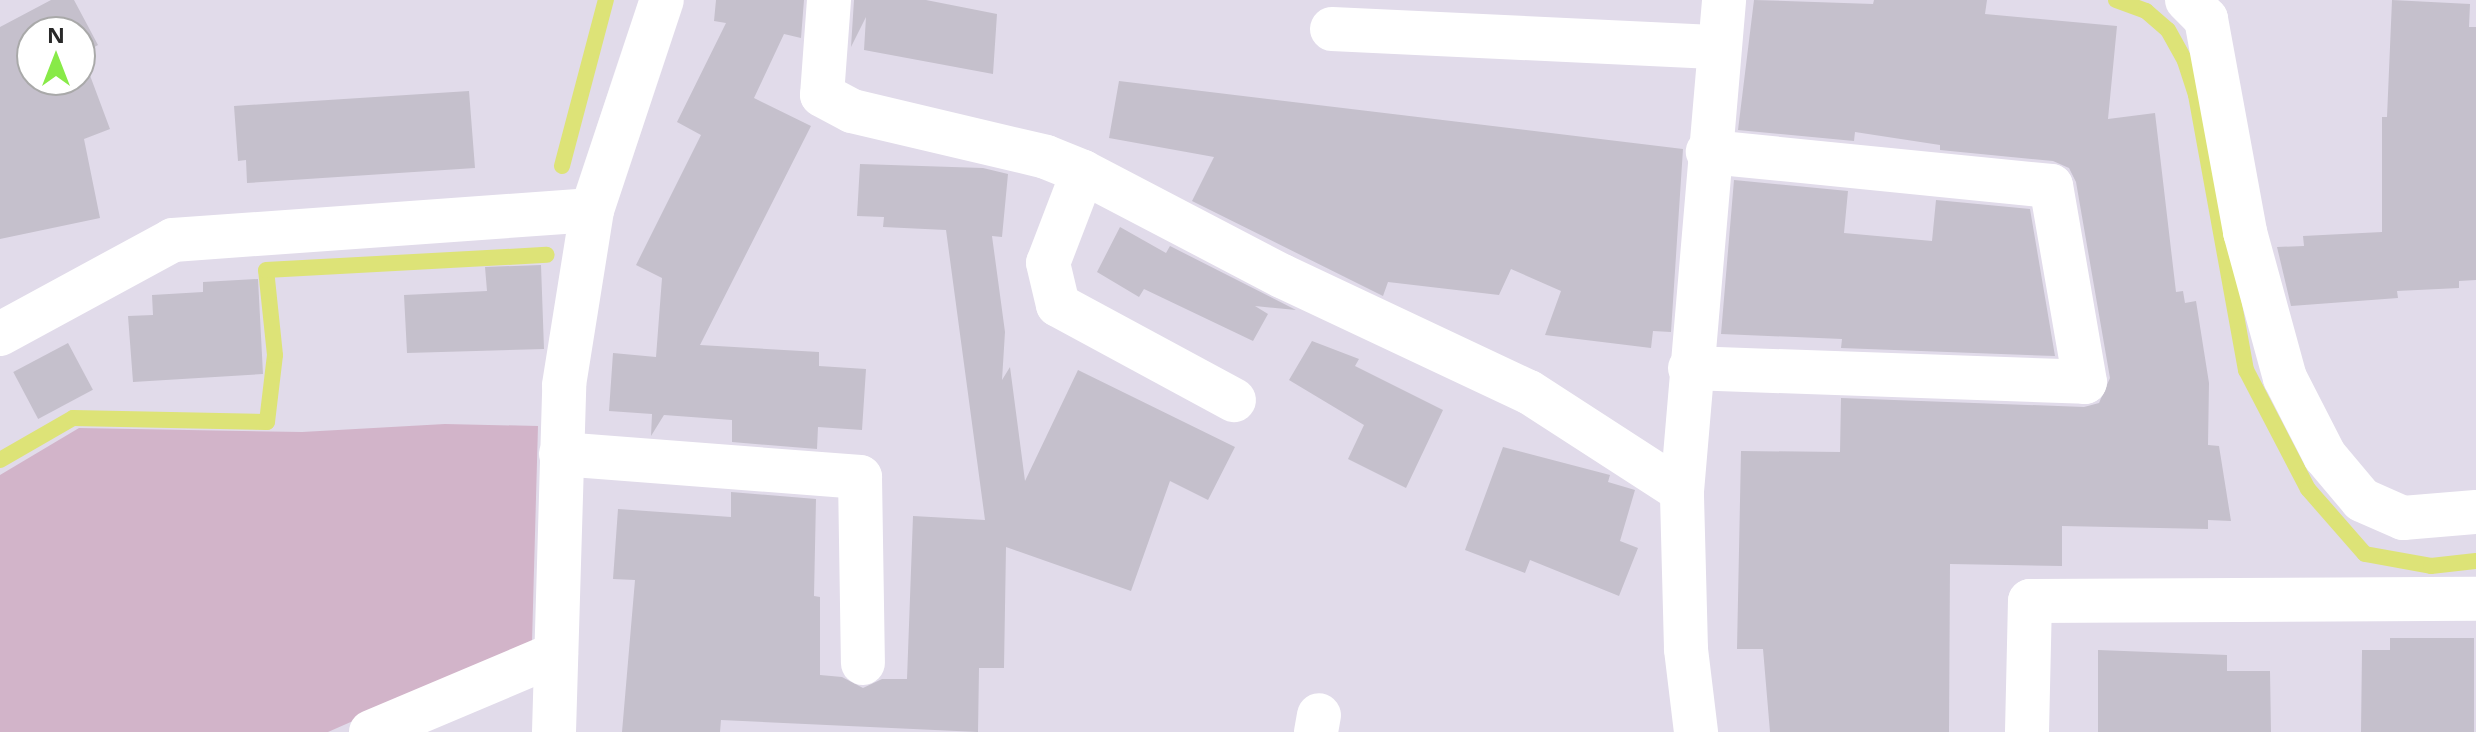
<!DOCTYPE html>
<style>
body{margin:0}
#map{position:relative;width:2476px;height:732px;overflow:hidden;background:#e1dbea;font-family:"Open Sans",sans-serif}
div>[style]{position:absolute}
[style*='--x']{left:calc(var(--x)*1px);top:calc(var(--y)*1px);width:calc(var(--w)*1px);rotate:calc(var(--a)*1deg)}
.cemetery>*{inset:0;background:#d2b4c9}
.stream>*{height:16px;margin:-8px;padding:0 8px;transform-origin:8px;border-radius:8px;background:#dde377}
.building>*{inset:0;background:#c5c0cc;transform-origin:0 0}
.minor>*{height:44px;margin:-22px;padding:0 22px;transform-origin:22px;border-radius:22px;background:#fff}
span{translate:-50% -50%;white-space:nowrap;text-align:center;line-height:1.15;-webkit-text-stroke:7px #fff;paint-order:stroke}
.north{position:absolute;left:16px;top:16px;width:80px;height:80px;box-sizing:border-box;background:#fff;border:2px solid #a9a9a9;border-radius:50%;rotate:0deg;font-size:22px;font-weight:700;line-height:32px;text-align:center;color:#292929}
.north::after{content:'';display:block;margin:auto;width:28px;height:36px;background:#88ea48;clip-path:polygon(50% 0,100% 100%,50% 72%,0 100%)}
</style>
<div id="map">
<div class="cemetery">
<div style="clip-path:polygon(445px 424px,538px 426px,532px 642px,328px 732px,0 732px,0 475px,79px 428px,302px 432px)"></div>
</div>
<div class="stream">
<div style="--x:2116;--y:0;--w:32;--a:20"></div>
<div style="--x:2146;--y:11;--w:29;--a:41"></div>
<div style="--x:2168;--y:30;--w:35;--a:61"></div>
<div style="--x:2185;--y:61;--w:36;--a:72"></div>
<div style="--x:2196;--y:95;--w:280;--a:79.7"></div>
<div style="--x:2246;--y:370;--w:134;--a:62.5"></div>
<div style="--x:2308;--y:489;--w:86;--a:48.8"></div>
<div style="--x:2365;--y:554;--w:67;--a:10.3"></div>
<div style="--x:2431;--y:566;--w:45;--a:-6.3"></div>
<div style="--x:562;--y:166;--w:172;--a:-75.2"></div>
<div style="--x:0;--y:460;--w:84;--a:-29.9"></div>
<div style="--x:73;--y:418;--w:194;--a:1.2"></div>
<div style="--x:267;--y:422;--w:67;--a:-83.2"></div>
<div style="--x:275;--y:355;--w:85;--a:-96"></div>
<div style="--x:266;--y:270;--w:281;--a:-3.1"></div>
</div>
<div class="building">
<div style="clip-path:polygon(evenodd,51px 0,74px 0,98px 45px,82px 54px,110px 129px,84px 139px,100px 218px,0 239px,0 27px,51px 0,32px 32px,80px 32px,80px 80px,32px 80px,32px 32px)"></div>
<div style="clip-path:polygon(716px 0,804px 0,801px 38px,784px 34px,754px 98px,811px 126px,700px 345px,819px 352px,819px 366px,866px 369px,862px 430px,818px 427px,817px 449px,732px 442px,732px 420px,664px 415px,651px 436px,652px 414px,609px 411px,613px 353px,656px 357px,662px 278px,636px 265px,701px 135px,677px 122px,726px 23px,714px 21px)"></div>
<div style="clip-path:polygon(854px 0,926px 0,997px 14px,993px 74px,864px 50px,866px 17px,851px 47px)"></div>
<div style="clip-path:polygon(1754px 0,1873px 4px,1874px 0,1987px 0,1985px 14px,2117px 26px,2108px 119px,2155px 113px,2176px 292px,2183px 291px,2185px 303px,2196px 301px,2209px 383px,2208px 445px,2219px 446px,2231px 521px,2208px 520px,2208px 529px,2062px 526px,2062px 566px,1950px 564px,1949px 732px,1770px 732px,1763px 649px,1737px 649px,1741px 451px,1840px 452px,1841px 398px,2084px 407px,2099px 403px,2110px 378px,2076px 182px,2069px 168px,2053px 161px,1940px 150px,1940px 145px,1855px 132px,1854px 141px,1738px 130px)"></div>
<div style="clip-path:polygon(2392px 0,2470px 4px,2469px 27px,2476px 27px,2476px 280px,2459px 281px,2459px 288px,2397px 291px,2398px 298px,2291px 306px,2277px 247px,2304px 246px,2303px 236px,2382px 232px,2382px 117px,2387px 117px)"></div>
<div style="clip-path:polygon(1119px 81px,1683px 149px,1671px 332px,1653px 331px,1651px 348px,1545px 335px,1561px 291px,1511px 269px,1499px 295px,1388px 282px,1383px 296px,1192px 201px,1214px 157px,1109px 138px)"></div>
<div style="clip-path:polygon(469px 91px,475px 168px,247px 183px,246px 160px,238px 161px,234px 106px)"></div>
<div style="clip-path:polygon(860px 164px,983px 168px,1008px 174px,1002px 237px,992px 236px,1005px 332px,1002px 380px,1010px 367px,1025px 481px,1078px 370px,1235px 447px,1208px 500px,1170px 481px,1131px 591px,1006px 547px,1004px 668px,979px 668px,978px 732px,721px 720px,720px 732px,622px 732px,635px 580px,613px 579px,618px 509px,731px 517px,731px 492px,816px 499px,814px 596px,820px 597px,820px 675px,842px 677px,863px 688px,882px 679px,907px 679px,913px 516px,985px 520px,946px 230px,883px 227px,884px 217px,857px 216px)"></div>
<div style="clip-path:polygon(1734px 180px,1848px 191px,1844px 233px,1932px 241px,1936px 200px,2030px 209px,2055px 356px,1841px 348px,1842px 339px,1721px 334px)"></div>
<div style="clip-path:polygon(1120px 227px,1166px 253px,1170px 246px,1296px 310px,1255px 306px,1268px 314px,1253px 341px,1144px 289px,1139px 297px,1097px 272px)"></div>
<div style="clip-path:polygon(541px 265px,544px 349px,407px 353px,404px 295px,487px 291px,485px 267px)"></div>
<div style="clip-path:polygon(258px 279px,263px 374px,133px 382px,128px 316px,153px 315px,152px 295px,203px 292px,203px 282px)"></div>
<div style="clip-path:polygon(1312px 341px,1359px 359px,1355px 366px,1443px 410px,1406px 488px,1348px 459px,1364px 425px,1289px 380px)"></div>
<div style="left:68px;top:343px;width:53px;height:62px;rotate:62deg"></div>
<div style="clip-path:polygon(1503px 447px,1610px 475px,1608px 482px,1635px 490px,1620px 541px,1638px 548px,1619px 596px,1530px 560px,1525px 573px,1465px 550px)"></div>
<div style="clip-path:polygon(2390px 638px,2474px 638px,2474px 732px,2361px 732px,2362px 650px,2390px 650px)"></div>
<div style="clip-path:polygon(2098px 650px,2227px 655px,2227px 671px,2270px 671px,2271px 732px,2098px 732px)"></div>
</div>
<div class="minor">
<div style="--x:829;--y:0;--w:95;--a:94.2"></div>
<div style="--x:822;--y:95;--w:34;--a:28"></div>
<div style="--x:852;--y:111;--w:199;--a:13.3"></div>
<div style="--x:1046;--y:157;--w:40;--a:22"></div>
<div style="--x:1083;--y:172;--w:225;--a:27.6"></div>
<div style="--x:1282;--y:276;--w:273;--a:25.2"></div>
<div style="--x:1529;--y:392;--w:182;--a:32.9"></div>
<div style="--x:2187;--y:0;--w:27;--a:45"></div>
<div style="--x:2206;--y:19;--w:217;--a:79.6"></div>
<div style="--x:2245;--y:232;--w:151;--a:74.7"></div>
<div style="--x:2285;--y:378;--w:88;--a:62.9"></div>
<div style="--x:2325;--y:456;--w:57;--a:49.9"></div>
<div style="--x:2362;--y:500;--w:45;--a:23.7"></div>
<div style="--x:2403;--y:518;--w:73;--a:-4.7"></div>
<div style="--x:1332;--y:29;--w:387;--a:2.7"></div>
<div style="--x:1083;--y:172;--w:97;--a:111"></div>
<div style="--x:1048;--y:263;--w:43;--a:76.6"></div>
<div style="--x:1058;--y:305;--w:200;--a:28.4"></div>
<div style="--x:0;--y:334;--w:197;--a:-28.5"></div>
<div style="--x:173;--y:240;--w:420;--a:-4.1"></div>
<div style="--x:1690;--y:368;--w:395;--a:2"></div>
<div style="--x:2085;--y:382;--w:199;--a:-99.8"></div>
<div style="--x:2051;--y:186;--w:345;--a:-174.3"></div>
<div style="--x:561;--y:454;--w:300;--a:4.4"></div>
<div style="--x:860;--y:477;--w:186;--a:89.1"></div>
<div style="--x:371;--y:732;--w:201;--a:-22.9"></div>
<div style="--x:554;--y:732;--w:347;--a:-88.3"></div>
<div style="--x:564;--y:385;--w:177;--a:-80.9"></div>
<div style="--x:592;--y:210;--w:221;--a:-71.6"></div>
<div style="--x:1316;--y:732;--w:17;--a:-80"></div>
<div style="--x:1696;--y:732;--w:84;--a:-96.9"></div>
<div style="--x:1686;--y:649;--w:158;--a:-91.5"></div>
<div style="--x:1682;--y:491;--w:493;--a:-85.1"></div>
<div style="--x:2027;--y:732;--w:131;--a:-88.7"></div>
<div style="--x:2030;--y:601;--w:446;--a:-0.3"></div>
</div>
<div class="north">N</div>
</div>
